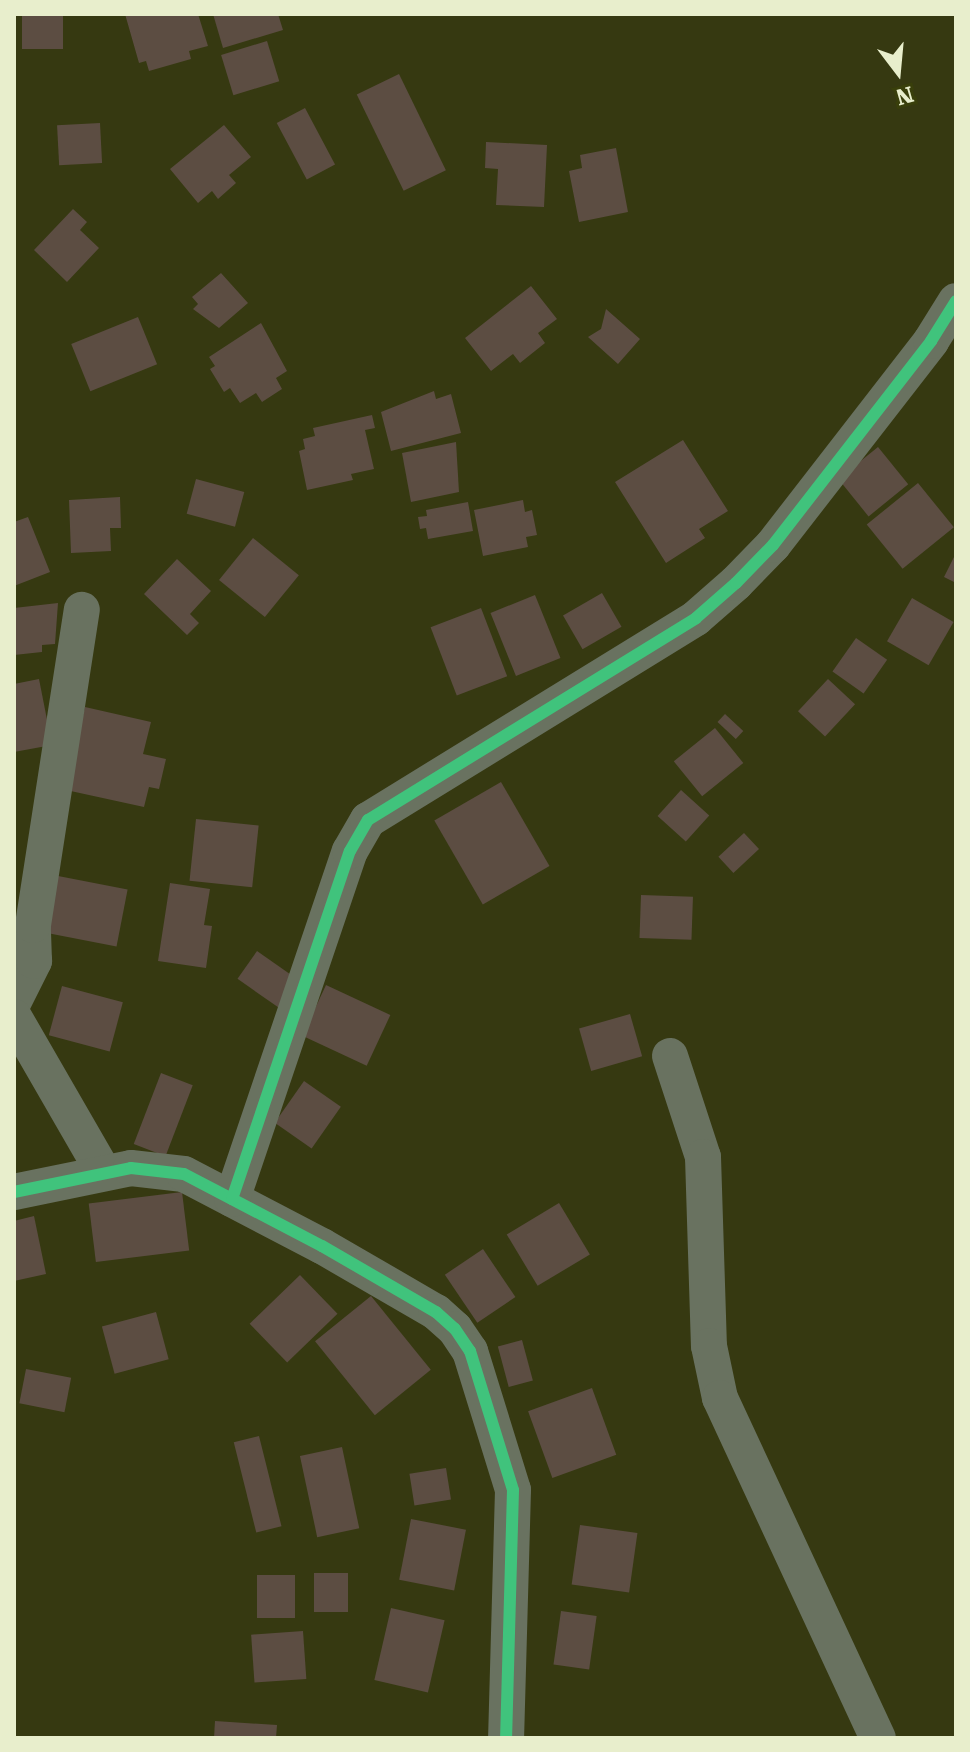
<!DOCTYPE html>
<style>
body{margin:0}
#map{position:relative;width:970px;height:1752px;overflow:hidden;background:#363911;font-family:"Roboto Serif",serif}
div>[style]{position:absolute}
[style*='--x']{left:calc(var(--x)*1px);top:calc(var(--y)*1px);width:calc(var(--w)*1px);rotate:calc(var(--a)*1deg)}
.building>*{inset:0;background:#5c4d42;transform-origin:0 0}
.minor>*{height:36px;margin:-18px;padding:0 18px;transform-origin:18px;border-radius:18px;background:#697260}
.cycleway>*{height:12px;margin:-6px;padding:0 6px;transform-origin:6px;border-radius:6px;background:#40c37c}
span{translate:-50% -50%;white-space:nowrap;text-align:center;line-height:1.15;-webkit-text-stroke:8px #393f0b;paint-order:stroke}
.frame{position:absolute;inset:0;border:16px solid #e8eecc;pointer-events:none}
.north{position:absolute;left:858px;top:32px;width:80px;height:80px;-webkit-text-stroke:6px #393f0b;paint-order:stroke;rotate:164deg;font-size:22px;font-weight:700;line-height:32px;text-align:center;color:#e8eecc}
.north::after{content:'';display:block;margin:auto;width:28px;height:36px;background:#e8eecc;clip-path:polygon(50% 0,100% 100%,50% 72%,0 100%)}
</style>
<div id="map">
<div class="building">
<div style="left:22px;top:14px;width:41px;height:35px"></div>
<div style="clip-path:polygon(125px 14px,198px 14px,208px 46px,189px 51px,191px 59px,149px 71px,146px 61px,139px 63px)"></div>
<div style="clip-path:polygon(213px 14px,278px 14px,283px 30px,223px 48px)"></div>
<div style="left:267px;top:41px;width:42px;height:48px;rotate:73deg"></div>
<div style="left:399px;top:74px;width:107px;height:47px;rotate:64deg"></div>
<div style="left:305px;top:108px;width:64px;height:32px;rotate:62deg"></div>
<div style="left:100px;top:123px;width:40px;height:43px;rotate:87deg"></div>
<div style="clip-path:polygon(224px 125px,251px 157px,229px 175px,236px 183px,218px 199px,212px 191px,198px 203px,170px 169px)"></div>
<div style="clip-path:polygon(486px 142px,547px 145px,544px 207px,496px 205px,498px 169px,485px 168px)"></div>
<div style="clip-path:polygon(616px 148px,628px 212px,579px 222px,569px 171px,582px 168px,580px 155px)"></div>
<div style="clip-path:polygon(73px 209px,87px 222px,80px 230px,99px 248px,67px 282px,34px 250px)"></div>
<div style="clip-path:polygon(221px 273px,248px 303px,219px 328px,193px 309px,198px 304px,192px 297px)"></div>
<div style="clip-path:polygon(531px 286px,557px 319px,538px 333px,545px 343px,520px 363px,513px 354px,491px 371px,465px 338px)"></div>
<div style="clip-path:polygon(606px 309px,640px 339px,618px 364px,588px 337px,601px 329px)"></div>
<div style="left:138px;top:317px;width:51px;height:72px;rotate:68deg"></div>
<div style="clip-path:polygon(261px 323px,287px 371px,276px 378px,282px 389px,262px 402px,256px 393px,240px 403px,230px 388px,224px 392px,210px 369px,215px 366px,209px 357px)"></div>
<div style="clip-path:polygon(434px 391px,436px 399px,451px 394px,461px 433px,391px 451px,381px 412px)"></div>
<div style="clip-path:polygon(372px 415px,375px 428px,365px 430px,374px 469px,351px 474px,353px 480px,307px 490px,299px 451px,305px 449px,303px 439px,315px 436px,313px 428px)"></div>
<div style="clip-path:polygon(683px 440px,728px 511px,699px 529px,705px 538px,666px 563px,615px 482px)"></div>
<div style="clip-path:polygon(456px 442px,459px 492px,411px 502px,402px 453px)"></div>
<div style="left:878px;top:447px;width:48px;height:51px;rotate:51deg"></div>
<div style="left:196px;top:479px;width:50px;height:36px;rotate:15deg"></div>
<div style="left:918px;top:483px;width:57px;height:66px;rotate:51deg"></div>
<div style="clip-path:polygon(120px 497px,121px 528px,110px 528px,111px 551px,71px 553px,69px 500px)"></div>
<div style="clip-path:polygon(523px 500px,525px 512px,532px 510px,537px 535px,526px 537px,528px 547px,483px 556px,474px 510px)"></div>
<div style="clip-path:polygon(468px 502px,473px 531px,428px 539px,426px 528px,420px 529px,418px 517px,427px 516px,426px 510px)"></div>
<div style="clip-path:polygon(28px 517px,50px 572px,14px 586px,14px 522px)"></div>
<div style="left:253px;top:538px;width:59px;height:54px;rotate:39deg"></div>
<div style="clip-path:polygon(956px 553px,956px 583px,944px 577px)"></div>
<div style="clip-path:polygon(177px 559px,211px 591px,190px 614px,199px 623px,187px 635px,144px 594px)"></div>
<div style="left:602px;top:593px;width:39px;height:45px;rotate:60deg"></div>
<div style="left:535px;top:595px;width:68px;height:48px;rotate:68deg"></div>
<div style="left:912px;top:598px;width:48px;height:50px;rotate:30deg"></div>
<div style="clip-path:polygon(58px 603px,55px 644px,42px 645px,42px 652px,14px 655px,14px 608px)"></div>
<div style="left:481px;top:608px;width:73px;height:54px;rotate:69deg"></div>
<div style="left:856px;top:638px;width:38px;height:41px;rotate:35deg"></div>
<div style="clip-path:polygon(39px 679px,52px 745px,14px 752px,14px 684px)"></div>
<div style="left:828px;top:679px;width:37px;height:44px;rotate:43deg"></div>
<div style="clip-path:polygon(85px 707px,151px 722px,143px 754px,166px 759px,159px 789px,149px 787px,144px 807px,66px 790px)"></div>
<div style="left:725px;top:714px;width:25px;height:11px;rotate:43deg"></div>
<div style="left:715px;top:728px;width:45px;height:53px;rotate:51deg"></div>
<div style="left:501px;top:782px;width:97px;height:77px;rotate:60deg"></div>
<div style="left:681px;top:790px;width:38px;height:35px;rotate:42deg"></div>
<div style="left:196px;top:819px;width:63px;height:62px;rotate:6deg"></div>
<div style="left:744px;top:833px;width:22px;height:35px;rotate:47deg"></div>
<div style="left:53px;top:875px;width:76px;height:58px;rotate:11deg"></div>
<div style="clip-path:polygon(170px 883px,210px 889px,204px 925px,212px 926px,206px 968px,158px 961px)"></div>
<div style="left:641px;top:895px;width:52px;height:43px;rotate:2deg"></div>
<div style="left:257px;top:951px;width:51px;height:34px;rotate:35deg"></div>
<div style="left:326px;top:985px;width:71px;height:56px;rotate:25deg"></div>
<div style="left:62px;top:986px;width:63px;height:51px;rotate:15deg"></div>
<div style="left:630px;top:1014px;width:44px;height:53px;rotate:74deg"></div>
<div style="left:161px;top:1073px;width:34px;height:76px;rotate:21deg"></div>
<div style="left:304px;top:1081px;width:45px;height:51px;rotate:35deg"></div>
<div style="left:182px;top:1192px;width:59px;height:94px;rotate:83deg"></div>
<div style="left:559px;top:1203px;width:60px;height:61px;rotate:59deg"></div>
<div style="clip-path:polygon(34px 1216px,46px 1274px,14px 1281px,14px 1221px)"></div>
<div style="left:483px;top:1249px;width:58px;height:46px;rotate:56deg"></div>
<div style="left:300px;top:1275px;width:54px;height:70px;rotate:46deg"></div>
<div style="left:371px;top:1296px;width:95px;height:72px;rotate:51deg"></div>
<div style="left:156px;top:1312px;width:49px;height:56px;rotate:75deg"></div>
<div style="left:522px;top:1340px;width:42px;height:25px;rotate:75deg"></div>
<div style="left:26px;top:1369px;width:46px;height:35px;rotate:11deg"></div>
<div style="left:592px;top:1388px;width:71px;height:68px;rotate:70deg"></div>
<div style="left:259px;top:1436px;width:93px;height:26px;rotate:76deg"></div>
<div style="left:342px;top:1447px;width:83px;height:43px;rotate:78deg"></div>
<div style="left:446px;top:1468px;width:32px;height:37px;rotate:81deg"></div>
<div style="left:411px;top:1519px;width:56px;height:62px;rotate:11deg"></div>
<div style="left:580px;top:1525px;width:58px;height:60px;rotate:8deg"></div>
<div style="left:314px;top:1573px;width:34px;height:39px"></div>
<div style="left:257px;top:1575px;width:38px;height:43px"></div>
<div style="left:391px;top:1608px;width:55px;height:74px;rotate:13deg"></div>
<div style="left:561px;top:1611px;width:36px;height:54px;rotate:8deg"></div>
<div style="left:303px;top:1631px;width:48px;height:52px;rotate:86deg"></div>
<div style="clip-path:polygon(215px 1721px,277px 1725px,276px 1738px,214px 1738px)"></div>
</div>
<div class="minor">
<div style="--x:14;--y:1001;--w:45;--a:-63.4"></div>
<div style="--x:34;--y:961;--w:36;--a:-92"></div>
<div style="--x:33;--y:925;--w:319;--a:-81.2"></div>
<div style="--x:14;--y:1017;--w:180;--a:60"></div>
<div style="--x:670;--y:1056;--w:106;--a:71.9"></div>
<div style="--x:703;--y:1157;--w:189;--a:88.2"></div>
<div style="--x:709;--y:1346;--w:53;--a:78.1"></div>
<div style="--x:720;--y:1398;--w:375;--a:65.1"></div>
<div style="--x:14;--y:1192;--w:119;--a:-11.6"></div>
<div style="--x:131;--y:1168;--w:53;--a:6.5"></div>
<div style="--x:184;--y:1174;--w:156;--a:27.6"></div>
<div style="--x:322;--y:1246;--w:132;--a:30.1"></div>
<div style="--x:436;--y:1312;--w:25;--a:42"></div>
<div style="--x:455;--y:1329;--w:27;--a:56"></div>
<div style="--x:470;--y:1351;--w:145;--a:72.8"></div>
<div style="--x:513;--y:1490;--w:248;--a:91.6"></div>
<div style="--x:232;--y:1199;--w:367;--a:-71.3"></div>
<div style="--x:350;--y:851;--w:36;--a:-60"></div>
<div style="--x:368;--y:820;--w:385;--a:-31.6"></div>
<div style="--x:696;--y:618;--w:53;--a:-41.2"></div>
<div style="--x:736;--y:583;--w:53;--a:-45.8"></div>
<div style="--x:773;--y:545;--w:258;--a:-52.2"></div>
<div style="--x:931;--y:341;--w:47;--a:-58"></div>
</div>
<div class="cycleway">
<div style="--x:14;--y:1192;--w:119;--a:-11.6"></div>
<div style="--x:131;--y:1168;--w:53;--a:6.5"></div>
<div style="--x:184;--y:1174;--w:156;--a:27.6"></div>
<div style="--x:322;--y:1246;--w:132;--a:30.1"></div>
<div style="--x:436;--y:1312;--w:25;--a:42"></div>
<div style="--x:455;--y:1329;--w:27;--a:56"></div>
<div style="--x:470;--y:1351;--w:145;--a:72.8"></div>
<div style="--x:513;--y:1490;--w:248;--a:91.6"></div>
<div style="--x:232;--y:1199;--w:367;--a:-71.3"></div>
<div style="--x:350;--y:851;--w:36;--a:-60"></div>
<div style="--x:368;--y:820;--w:385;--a:-31.6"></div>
<div style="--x:696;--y:618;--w:53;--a:-41.2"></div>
<div style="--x:736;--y:583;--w:53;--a:-45.8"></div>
<div style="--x:773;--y:545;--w:258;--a:-52.2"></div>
<div style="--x:931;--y:341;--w:47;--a:-58"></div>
</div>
<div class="frame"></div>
<div class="north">N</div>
</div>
